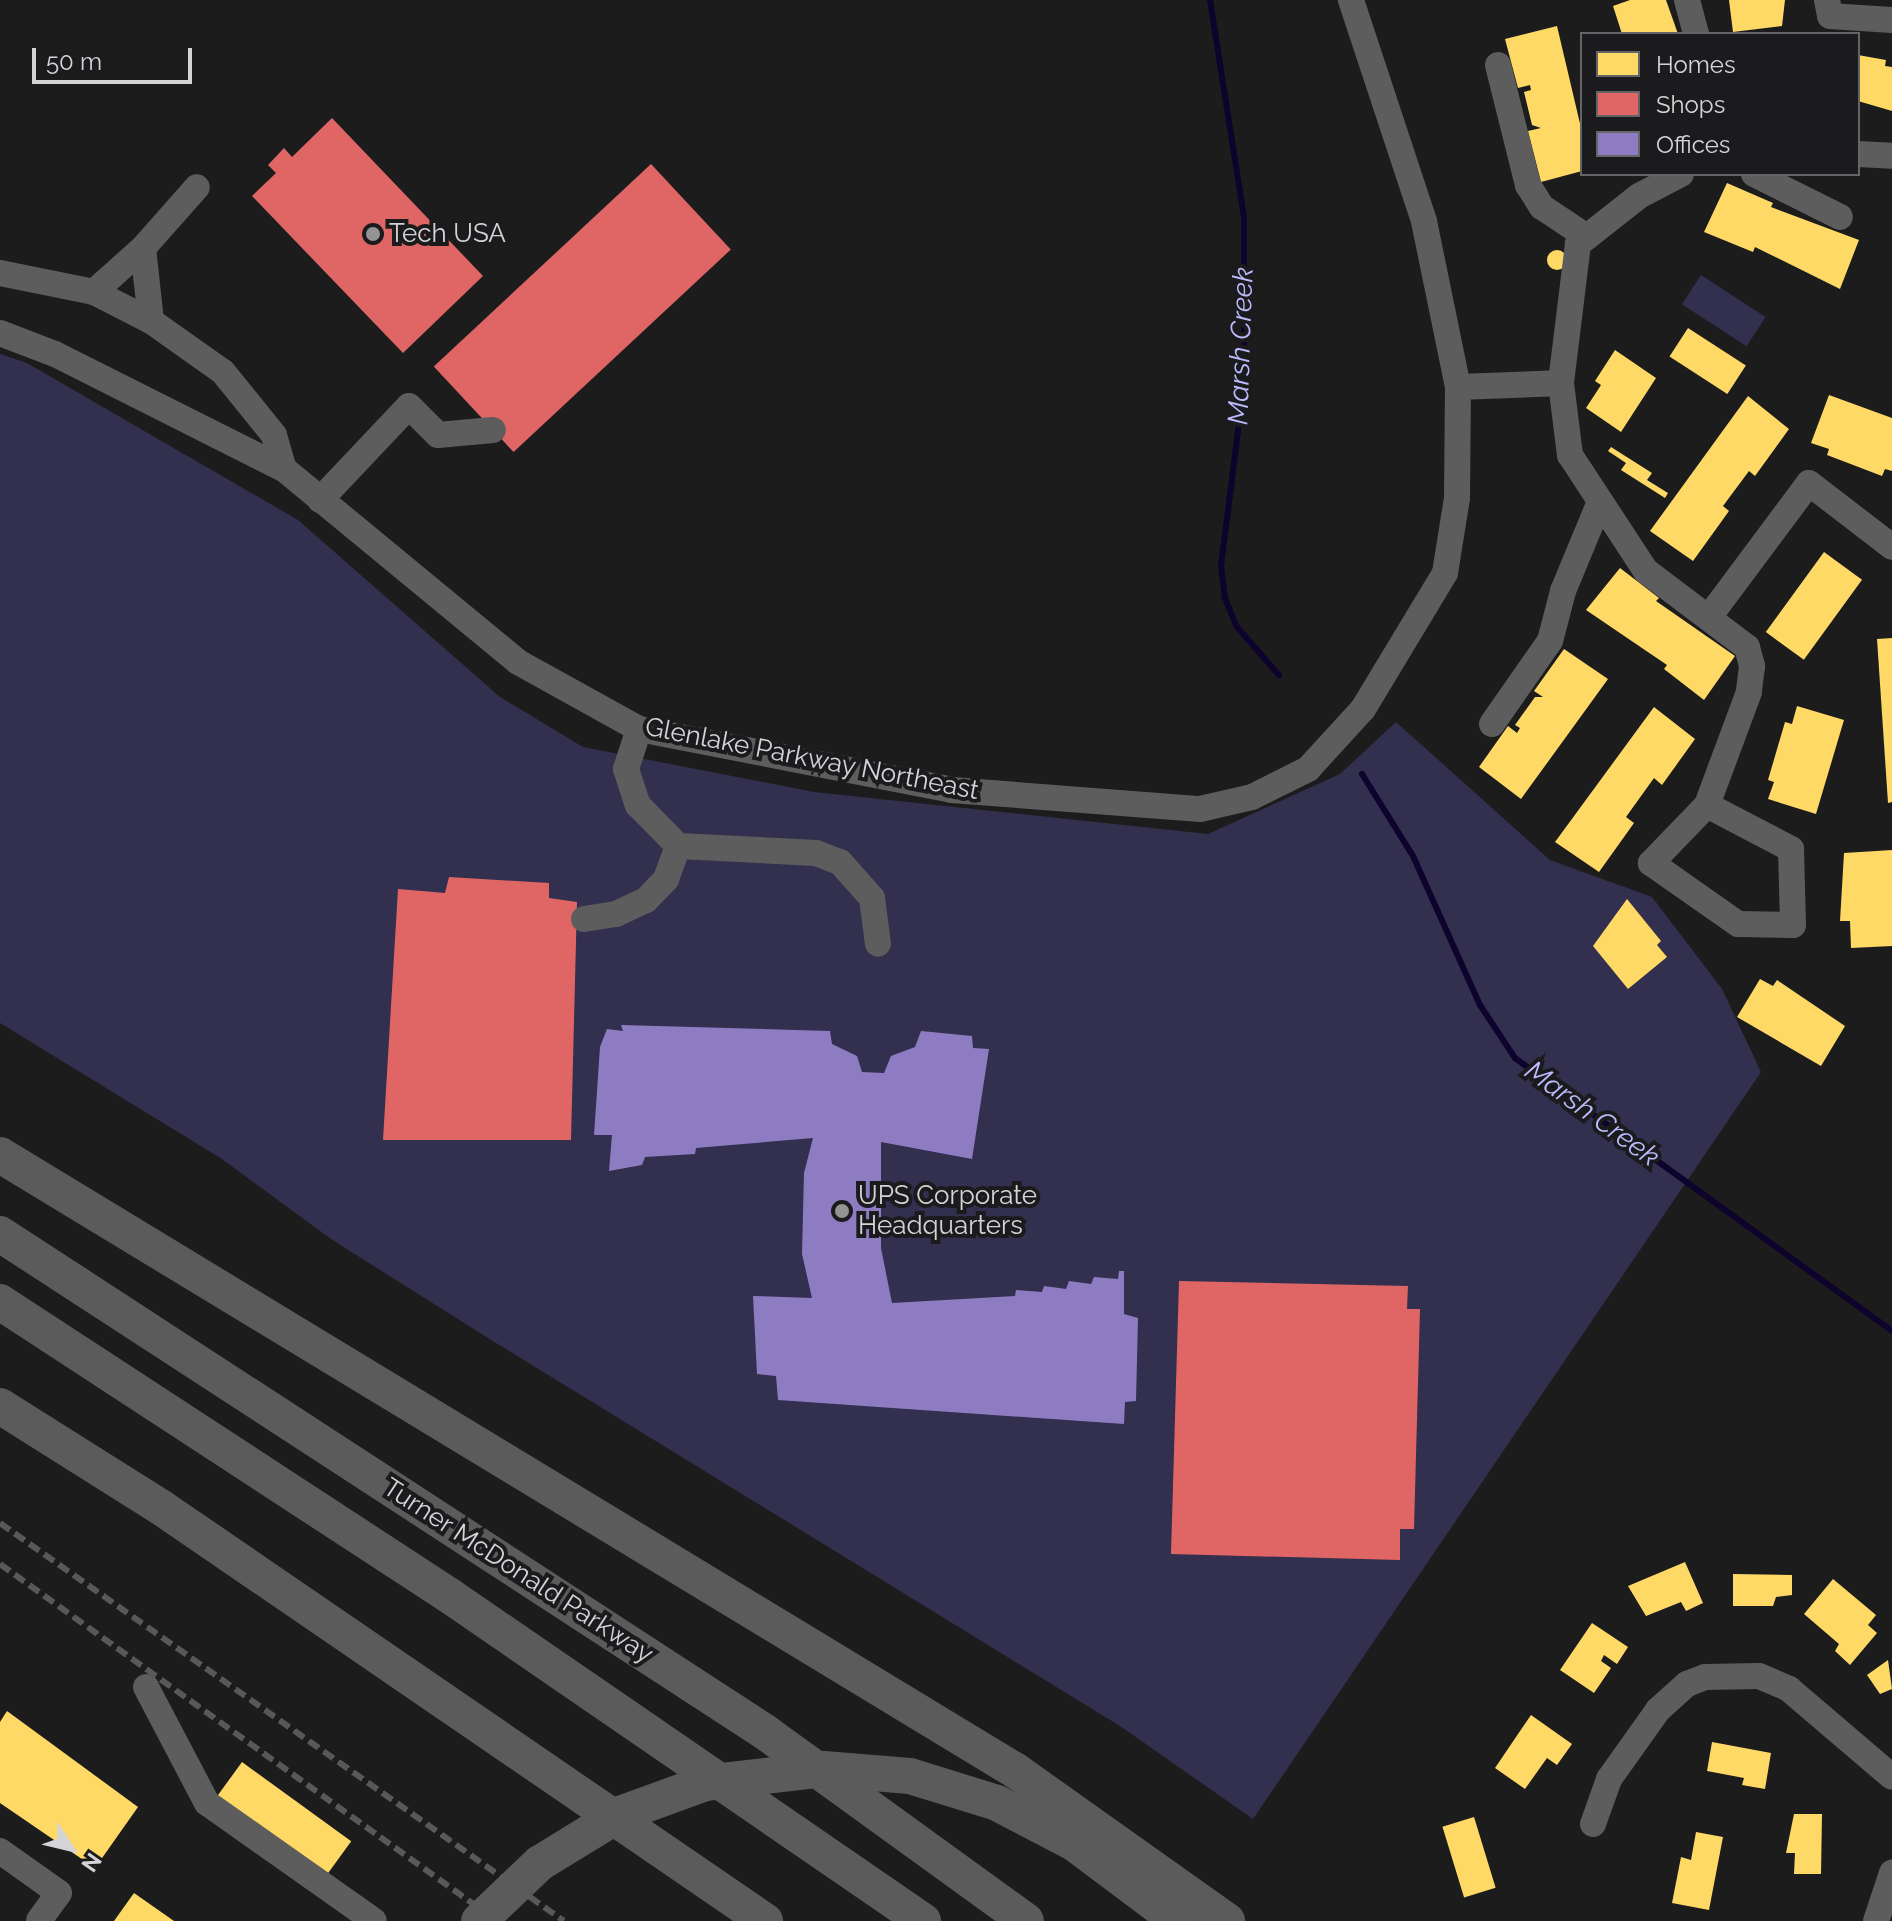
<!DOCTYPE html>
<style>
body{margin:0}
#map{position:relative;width:1892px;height:1921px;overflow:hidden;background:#1c1c1d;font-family:Raleway,sans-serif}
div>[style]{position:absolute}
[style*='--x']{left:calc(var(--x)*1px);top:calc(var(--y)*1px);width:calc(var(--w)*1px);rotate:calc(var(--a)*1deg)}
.green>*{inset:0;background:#32304e;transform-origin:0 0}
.homes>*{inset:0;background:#ffd966;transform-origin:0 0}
.round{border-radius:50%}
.shops>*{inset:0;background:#e06666;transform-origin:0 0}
.offices>*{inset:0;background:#8e7cc3}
.stream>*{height:6px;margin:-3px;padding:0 3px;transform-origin:3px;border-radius:3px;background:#0d032c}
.minor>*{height:26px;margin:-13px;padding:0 13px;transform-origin:13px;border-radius:13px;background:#5d5d5d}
.highway>*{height:36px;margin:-18px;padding:0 18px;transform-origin:18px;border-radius:18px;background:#5b5b5c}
.rail>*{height:6px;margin-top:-3px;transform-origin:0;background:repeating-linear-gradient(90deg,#585859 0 12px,transparent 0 18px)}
.highway-bridge>*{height:36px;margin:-18px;padding:0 18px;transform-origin:18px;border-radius:18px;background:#5b5b5c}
.dots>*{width:22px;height:22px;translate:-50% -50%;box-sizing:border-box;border:4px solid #1b1b1e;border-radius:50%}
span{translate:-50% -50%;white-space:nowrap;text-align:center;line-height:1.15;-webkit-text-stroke:8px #1b1b1e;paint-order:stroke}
.poi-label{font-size:26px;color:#d4d4d6}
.left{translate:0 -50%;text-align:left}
.street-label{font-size:26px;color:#d4d4d6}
.water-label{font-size:28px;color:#bcbafc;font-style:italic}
.legend{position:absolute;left:1580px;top:32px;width:280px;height:144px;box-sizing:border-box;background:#1b1b1e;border:2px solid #656568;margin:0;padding:10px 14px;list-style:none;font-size:24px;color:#d4d4d6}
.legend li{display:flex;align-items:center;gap:16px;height:40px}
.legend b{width:40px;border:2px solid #656568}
.north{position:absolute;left:32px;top:1809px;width:80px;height:80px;-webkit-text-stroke:6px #1b1b1e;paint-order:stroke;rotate:125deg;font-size:22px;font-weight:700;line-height:32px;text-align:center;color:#d4d4d6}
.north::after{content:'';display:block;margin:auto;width:28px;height:36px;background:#d4d4d6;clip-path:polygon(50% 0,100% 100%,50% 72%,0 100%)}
.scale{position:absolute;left:32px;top:48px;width:160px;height:36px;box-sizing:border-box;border:4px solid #d4d4d6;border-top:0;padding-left:10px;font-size:24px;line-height:28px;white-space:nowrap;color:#d4d4d6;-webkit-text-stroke:6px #1b1b1e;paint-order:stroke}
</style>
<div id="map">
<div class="green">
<div style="left:1701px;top:275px;width:77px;height:35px;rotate:33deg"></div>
<div style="clip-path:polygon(0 354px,27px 363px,298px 520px,500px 697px,583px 747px,814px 792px,1208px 834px,1340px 774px,1396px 722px,1550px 860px,1652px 897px,1722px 989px,1761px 1072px,1253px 1819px,1120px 1726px,488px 1338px,331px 1239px,222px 1159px,0 1023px)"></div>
</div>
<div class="homes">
<div style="clip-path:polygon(1630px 0,1666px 0,1678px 34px,1622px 34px,1613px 6px)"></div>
<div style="clip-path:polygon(1729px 0,1785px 0,1782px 26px,1733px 32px)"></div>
<div style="clip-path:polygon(1557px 26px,1582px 132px,1582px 171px,1541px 182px,1528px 131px,1541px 128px,1532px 125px,1524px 92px,1531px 90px,1530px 85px,1518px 88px,1505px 39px)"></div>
<div style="clip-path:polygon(1858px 55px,1886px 60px,1885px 66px,1892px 67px,1892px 111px,1858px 101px)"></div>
<div style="clip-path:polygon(1727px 183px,1773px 203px,1771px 207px,1859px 240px,1840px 289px,1755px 247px,1753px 252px,1704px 232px)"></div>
<div class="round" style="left:1547px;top:250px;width:20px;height:20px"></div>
<div style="left:1688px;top:328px;width:69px;height:34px;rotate:33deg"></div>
<div style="clip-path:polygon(1615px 350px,1656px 378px,1621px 432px,1586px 408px,1601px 385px,1595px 381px)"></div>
<div style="clip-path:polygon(1829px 395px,1892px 418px,1892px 471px,1885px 469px,1882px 476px,1827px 455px,1829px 449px,1811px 443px)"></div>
<div style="clip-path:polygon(1748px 396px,1789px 429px,1755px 476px,1749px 471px,1723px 506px,1729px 511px,1693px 561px,1650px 531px)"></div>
<div style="clip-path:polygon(1611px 447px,1652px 473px,1647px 480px,1668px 493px,1665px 498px,1621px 470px,1626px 463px,1608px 451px)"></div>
<div style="left:1824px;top:552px;width:47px;height:99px;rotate:36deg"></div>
<div style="clip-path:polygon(1620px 568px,1659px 598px,1656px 601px,1735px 656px,1704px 700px,1664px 669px,1667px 665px,1586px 610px)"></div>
<div style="clip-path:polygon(1892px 638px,1892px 802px,1888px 803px,1877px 639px)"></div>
<div style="clip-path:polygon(1564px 649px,1608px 679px,1521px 799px,1479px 767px,1508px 726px,1517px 733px,1520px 728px,1515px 725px,1535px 697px,1543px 697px,1534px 691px)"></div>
<div style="clip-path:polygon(1797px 706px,1844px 720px,1816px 814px,1768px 799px,1774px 782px,1768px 780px,1785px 722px,1792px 724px)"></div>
<div style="clip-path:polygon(1654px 707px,1695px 739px,1662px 785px,1654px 778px,1626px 817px,1634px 823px,1599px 872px,1555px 842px)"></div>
<div style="clip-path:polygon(1892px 850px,1892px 946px,1851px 948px,1850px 921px,1840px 921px,1844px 853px)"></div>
<div style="clip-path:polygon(1627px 899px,1661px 941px,1657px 945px,1667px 957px,1628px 989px,1593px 946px)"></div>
<div style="clip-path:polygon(1760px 979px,1773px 986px,1777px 980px,1845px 1026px,1821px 1066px,1737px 1017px)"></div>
<div style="clip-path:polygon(1685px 1562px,1703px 1603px,1686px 1611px,1681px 1602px,1646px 1616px,1628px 1586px)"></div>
<div style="clip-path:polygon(1733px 1574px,1792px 1575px,1792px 1595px,1776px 1597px,1773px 1606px,1733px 1606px)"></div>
<div style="clip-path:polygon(1833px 1579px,1876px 1615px,1868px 1625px,1877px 1633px,1850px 1665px,1835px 1651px,1839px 1644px,1804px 1614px)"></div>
<div style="clip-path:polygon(1592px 1623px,1628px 1647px,1617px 1664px,1604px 1655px,1601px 1661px,1611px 1668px,1594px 1693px,1560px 1670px)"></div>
<div style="clip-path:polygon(1888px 1660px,1892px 1689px,1880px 1694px,1867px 1675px)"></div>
<div style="clip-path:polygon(7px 1711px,138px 1807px,95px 1868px,0 1803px,0 1722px)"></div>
<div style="clip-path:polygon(1531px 1715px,1572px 1744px,1557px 1765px,1547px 1758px,1525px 1789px,1495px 1768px)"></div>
<div style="clip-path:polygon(1712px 1742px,1771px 1753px,1765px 1789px,1742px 1785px,1744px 1778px,1707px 1771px)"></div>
<div style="left:242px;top:1762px;width:135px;height:50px;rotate:36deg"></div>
<div style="clip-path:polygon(1794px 1814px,1822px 1814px,1821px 1874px,1794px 1874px,1795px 1853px,1786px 1853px)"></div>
<div style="left:1474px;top:1817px;width:74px;height:33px;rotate:73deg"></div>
<div style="clip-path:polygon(1696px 1832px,1723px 1837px,1709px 1910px,1672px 1903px,1681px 1857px,1691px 1860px)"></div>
<div style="clip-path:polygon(134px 1893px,174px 1921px,114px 1921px)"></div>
</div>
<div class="shops">
<div style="clip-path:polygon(332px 118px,483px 276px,403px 353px,252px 196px,276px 173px,268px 165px,284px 148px,292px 157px)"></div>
<div style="left:651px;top:164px;width:117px;height:297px;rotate:47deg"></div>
<div style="clip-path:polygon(449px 877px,549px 883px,549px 898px,577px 902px,571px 1140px,383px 1140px,398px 889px,445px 893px)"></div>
<div style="clip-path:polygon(1179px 1281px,1408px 1286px,1407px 1309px,1420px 1309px,1414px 1529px,1400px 1529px,1400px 1560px,1171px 1554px)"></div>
</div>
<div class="offices">
<div style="clip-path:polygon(621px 1025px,830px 1031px,832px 1044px,857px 1056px,862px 1072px,884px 1073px,891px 1056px,915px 1047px,921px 1031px,972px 1036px,973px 1048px,989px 1049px,972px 1159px,881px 1142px,881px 1248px,892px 1303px,1015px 1296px,1016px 1290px,1042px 1292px,1044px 1286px,1066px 1289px,1069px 1281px,1091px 1284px,1094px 1277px,1118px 1279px,1119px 1271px,1124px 1271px,1124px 1314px,1138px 1318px,1136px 1401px,1125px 1402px,1124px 1424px,778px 1400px,776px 1376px,757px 1374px,753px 1296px,812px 1298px,802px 1254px,804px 1173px,813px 1138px,696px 1148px,695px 1154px,645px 1157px,642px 1165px,609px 1171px,612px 1135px,594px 1135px,600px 1047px,607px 1029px,623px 1031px)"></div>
</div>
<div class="stream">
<div style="--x:1210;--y:0;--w:219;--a:81.1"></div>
<div style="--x:1244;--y:216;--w:168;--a:90"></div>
<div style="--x:1244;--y:384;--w:183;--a:97.2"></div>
<div style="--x:1221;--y:566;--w:32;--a:83"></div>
<div style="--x:1225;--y:598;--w:31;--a:68"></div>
<div style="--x:1237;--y:627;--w:64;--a:48.8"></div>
<div style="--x:1362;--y:774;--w:97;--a:58.1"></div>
<div style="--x:1413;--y:856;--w:163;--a:65.8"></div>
<div style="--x:1480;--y:1005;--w:64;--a:56.6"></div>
<div style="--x:1515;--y:1058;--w:465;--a:35.9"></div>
</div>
<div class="minor">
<div style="--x:1687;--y:0;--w:35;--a:75"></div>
<div style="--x:1827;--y:0;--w:16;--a:79"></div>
<div style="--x:1830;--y:16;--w:62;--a:3.7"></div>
<div style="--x:1498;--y:65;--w:124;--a:76"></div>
<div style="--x:1528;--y:185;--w:26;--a:58"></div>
<div style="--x:1542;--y:207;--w:54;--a:33.7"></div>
<div style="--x:1858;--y:154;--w:34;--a:3"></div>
<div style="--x:1681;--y:174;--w:47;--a:152.4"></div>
<div style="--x:1639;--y:196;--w:78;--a:141.8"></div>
<div style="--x:1578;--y:244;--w:140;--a:97"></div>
<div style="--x:1561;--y:383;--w:73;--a:82.9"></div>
<div style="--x:1570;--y:455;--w:139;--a:56.8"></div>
<div style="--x:1646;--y:571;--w:126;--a:37"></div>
<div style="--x:1747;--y:647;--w:20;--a:75"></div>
<div style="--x:1752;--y:666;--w:26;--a:97"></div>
<div style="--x:1749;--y:692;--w:121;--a:110.4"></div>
<div style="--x:1707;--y:805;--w:81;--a:134"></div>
<div style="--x:1651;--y:863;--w:106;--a:35"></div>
<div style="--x:1738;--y:924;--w:55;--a:1"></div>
<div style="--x:1793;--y:925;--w:76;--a:-91.5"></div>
<div style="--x:1791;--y:849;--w:95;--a:-152.4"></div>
<div style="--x:1754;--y:174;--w:96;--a:26.6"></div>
<div style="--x:143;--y:248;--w:73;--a:83.7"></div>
<div style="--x:0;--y:273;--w:96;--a:11.4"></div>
<div style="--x:94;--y:292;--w:64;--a:27"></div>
<div style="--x:151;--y:321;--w:88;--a:35.3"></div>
<div style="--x:223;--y:372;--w:81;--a:51"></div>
<div style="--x:274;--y:435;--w:35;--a:74"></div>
<div style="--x:94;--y:292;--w:66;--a:-41.9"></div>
<div style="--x:143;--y:248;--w:81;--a:-48.5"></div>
<div style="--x:0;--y:333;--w:59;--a:20.9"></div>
<div style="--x:55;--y:354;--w:256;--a:26.7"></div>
<div style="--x:284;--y:469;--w:303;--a:39.5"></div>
<div style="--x:518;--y:662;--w:138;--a:29"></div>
<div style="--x:639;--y:729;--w:319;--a:11"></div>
<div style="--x:952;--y:790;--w:249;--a:4.4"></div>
<div style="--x:1200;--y:809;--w:53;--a:-13"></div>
<div style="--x:1252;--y:797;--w:63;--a:-26.6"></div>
<div style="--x:1308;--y:769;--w:81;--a:-47.5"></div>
<div style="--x:1363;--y:709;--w:159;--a:-58.9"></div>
<div style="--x:1445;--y:573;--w:76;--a:-80.9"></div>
<div style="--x:1457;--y:498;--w:111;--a:-89.5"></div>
<div style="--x:1458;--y:387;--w:169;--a:-101.6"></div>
<div style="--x:1424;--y:221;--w:233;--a:-108.3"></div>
<div style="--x:1458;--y:387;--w:103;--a:-2.2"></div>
<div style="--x:320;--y:500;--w:129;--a:-46.6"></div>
<div style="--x:409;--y:406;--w:41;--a:45"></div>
<div style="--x:438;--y:435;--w:55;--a:-5.2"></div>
<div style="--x:1709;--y:617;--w:167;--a:-53.3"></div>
<div style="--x:1809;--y:483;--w:105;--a:37.6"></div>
<div style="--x:1492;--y:724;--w:101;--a:-55.1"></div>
<div style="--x:1550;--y:641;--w:52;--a:-75.4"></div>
<div style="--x:1563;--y:591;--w:94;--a:-67.5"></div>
<div style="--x:639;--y:729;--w:42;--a:108"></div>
<div style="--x:626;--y:769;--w:38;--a:72"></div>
<div style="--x:638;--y:805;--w:57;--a:45.7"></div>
<div style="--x:678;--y:846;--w:138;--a:2.9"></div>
<div style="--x:816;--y:853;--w:26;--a:21"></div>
<div style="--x:840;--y:862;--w:48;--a:48.4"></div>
<div style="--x:872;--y:898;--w:46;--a:82.6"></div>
<div style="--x:584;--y:919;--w:32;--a:-9"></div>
<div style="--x:616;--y:914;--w:33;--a:-25"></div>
<div style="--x:646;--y:900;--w:29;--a:-46"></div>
<div style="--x:666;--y:879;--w:35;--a:-70"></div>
<div style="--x:146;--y:1687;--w:131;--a:62.3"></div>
<div style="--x:207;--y:1803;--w:204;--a:35.2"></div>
<div style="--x:1593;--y:1824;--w:48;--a:-70.4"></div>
<div style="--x:1609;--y:1779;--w:85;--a:-54.6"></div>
<div style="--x:1658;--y:1710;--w:39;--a:-42"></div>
<div style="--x:1687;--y:1684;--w:19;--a:-21"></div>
<div style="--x:1705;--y:1677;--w:54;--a:-1.1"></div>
<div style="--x:1759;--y:1676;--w:33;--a:23"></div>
<div style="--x:1789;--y:1689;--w:135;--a:40.5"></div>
<div style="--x:0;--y:1851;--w:72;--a:35.4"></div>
<div style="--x:59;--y:1893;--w:34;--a:126"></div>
<div style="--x:1876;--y:1921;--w:51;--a:-71.6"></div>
</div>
<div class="highway">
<div style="--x:0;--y:1155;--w:1188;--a:31.23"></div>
<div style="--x:1016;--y:1771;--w:259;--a:35.4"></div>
<div style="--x:0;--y:1234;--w:913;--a:33.06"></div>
<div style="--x:765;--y:1732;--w:322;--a:35.9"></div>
<div style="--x:0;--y:1302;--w:538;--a:33.16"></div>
<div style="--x:450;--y:1596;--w:574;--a:34.49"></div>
<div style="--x:0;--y:1406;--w:191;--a:32.2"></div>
<div style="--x:162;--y:1508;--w:731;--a:34.41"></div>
</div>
<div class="rail">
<div style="--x:0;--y:1523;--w:690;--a:35.21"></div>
<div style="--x:0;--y:1564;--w:612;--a:35.69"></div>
</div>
<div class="highway-bridge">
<div style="--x:479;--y:1921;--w:84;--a:-43.6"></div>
<div style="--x:540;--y:1863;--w:94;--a:-31.5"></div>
<div style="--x:620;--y:1814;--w:90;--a:-20"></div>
<div style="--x:705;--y:1783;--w:120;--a:-6.7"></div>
<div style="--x:824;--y:1769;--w:86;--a:4.7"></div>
<div style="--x:910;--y:1776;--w:91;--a:17.2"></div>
<div style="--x:997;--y:1803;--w:87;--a:27.5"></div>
<div style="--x:1074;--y:1843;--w:130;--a:36.9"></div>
</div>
<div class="dots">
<div style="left:373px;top:234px;background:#949495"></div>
<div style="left:842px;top:1211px;background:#949495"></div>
</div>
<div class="poi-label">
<span class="left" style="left:389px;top:234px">Tech USA</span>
<span class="left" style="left:858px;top:1211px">UPS Corporate<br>Headquarters</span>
</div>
<div class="street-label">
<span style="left:812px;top:759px;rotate:11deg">Glenlake Parkway Northeast</span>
<span style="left:518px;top:1571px;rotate:33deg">Turner McDonald Parkway</span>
</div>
<div class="water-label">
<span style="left:1241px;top:346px;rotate:-88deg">Marsh Creek</span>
<span style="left:1592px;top:1114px;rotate:36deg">Marsh Creek</span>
</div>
<ul class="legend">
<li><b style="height:22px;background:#ffd966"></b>Homes</li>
<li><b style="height:22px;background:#e06666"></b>Shops</li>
<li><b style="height:22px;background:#8e7cc3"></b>Offices</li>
</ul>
<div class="north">N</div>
<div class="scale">50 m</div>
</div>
